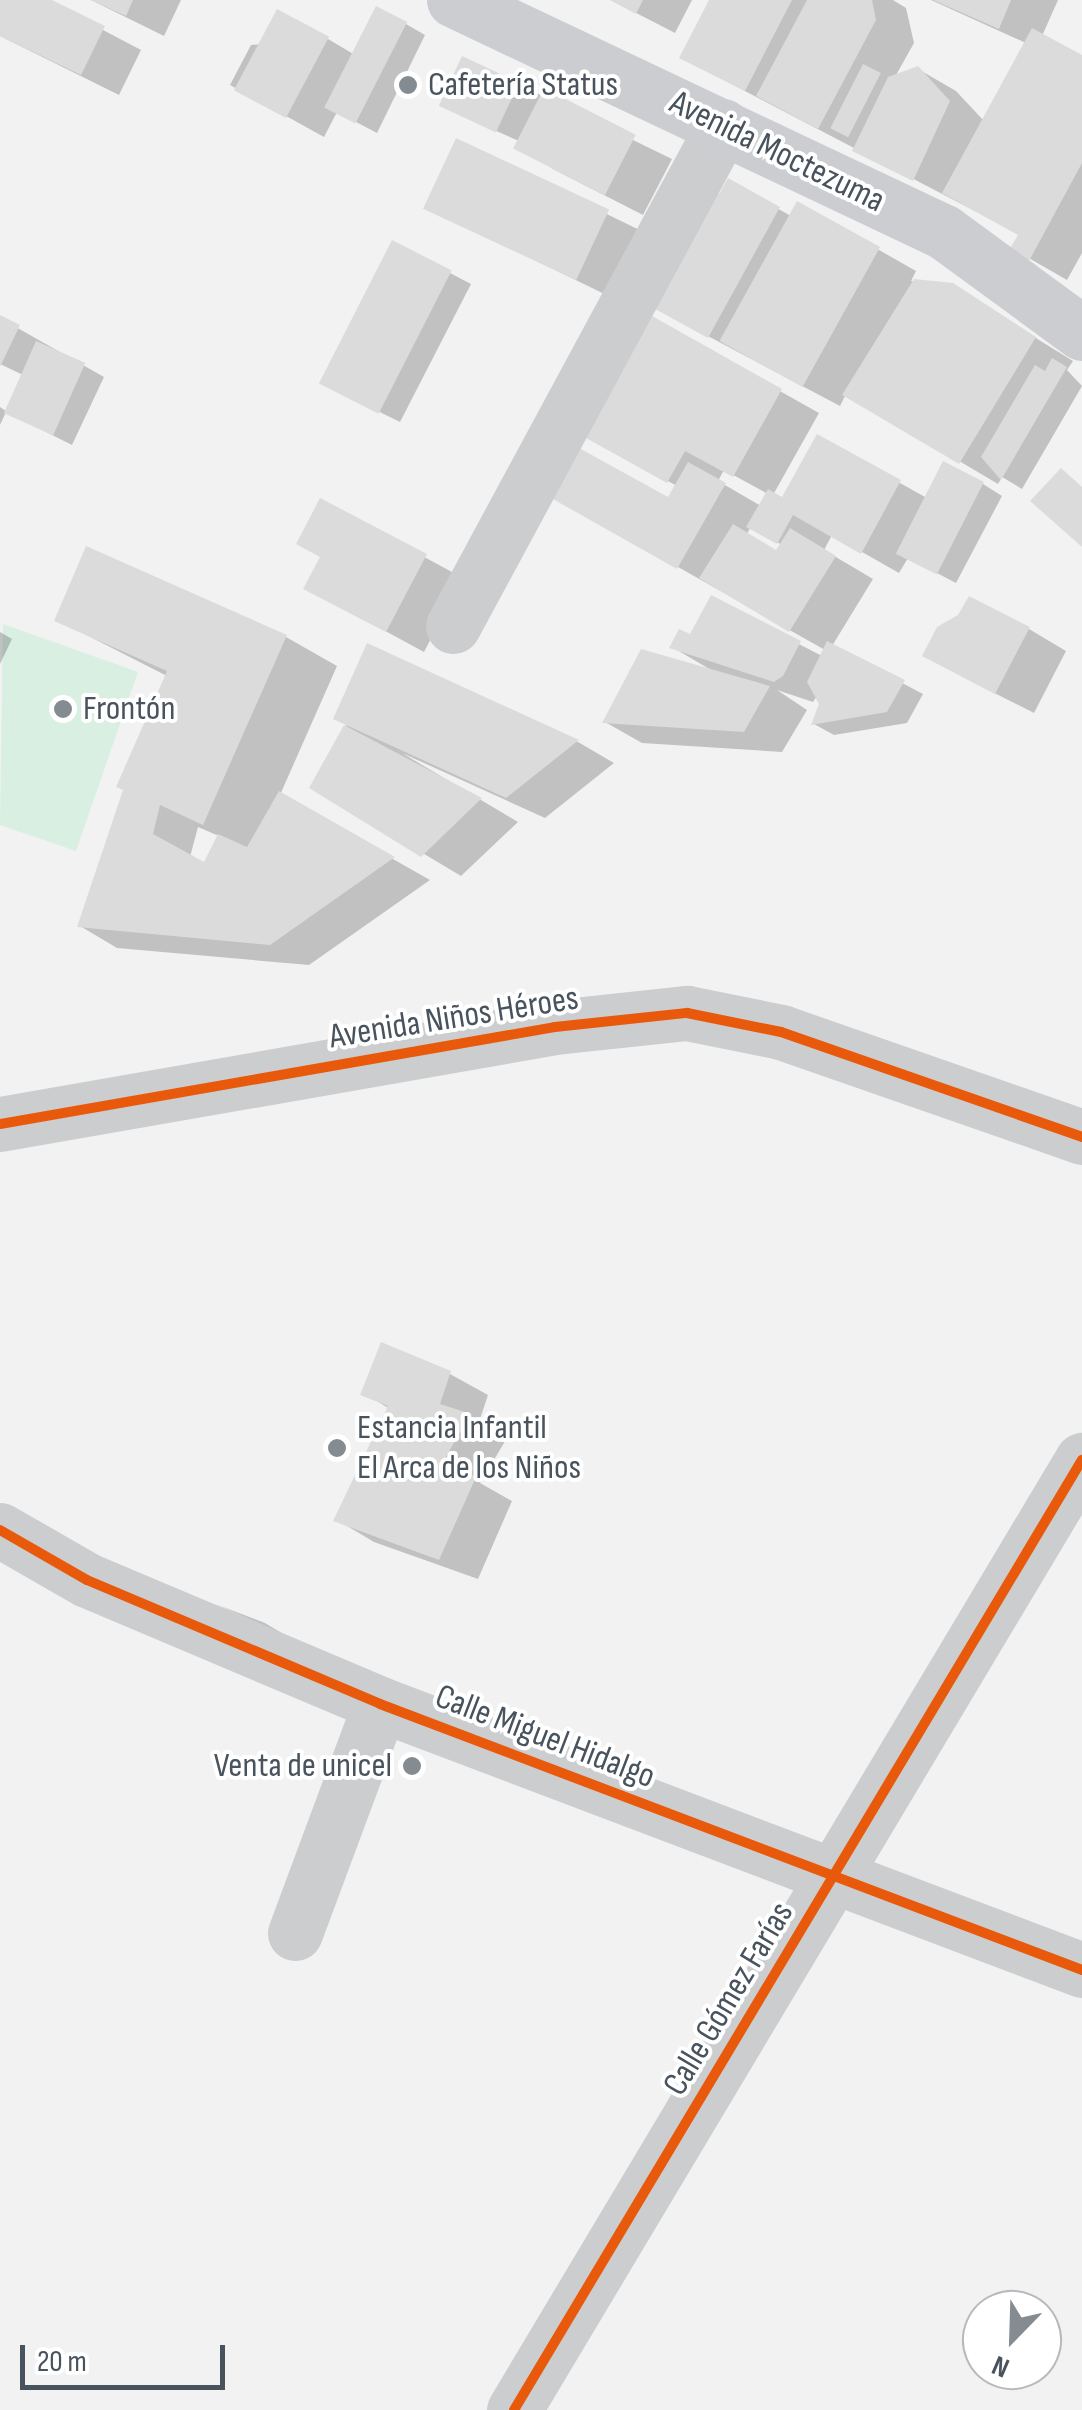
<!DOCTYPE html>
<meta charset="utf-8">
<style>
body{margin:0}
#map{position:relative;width:1082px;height:2410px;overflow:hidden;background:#f2f2f2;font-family:"Sofia Sans Condensed",sans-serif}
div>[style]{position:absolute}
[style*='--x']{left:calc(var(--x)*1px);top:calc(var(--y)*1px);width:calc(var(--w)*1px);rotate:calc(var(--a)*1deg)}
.green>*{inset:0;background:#d8efe2}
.shadow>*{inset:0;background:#0003;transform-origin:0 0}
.building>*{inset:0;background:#dbdbdc;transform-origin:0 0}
.street>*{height:55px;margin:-27.5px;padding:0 27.5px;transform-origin:27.5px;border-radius:27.5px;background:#cbcdcf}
.secondary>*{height:55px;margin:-27.5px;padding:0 27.5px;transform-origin:27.5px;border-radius:27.5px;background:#cccdd0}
.cycleway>*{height:10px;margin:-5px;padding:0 5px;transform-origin:5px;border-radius:5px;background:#e8590c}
.dots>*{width:28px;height:28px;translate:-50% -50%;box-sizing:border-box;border:5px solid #fff;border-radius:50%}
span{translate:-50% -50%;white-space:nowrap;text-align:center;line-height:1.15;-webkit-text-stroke:8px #fff;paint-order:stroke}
.poi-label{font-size:35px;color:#49535d}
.left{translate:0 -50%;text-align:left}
.right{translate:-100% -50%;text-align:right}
.street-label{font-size:35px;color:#49535d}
.north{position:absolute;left:962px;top:2290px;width:100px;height:100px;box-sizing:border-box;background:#fff;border:2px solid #b6babe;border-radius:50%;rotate:203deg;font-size:28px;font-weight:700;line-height:40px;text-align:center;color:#49535d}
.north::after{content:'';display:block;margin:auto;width:35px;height:45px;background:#848b91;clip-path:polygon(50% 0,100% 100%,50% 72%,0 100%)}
.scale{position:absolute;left:20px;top:2345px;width:205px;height:45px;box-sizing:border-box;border:5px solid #49535d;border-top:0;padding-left:12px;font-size:30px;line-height:35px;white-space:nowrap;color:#49535d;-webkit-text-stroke:8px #fff;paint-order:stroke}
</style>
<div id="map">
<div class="green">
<div style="clip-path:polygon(3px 624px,138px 672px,76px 851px,0 825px)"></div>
</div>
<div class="shadow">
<div style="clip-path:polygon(0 0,46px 0,141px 50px,119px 95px,0 36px)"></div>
<div style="clip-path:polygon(91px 0,181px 0,164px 36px)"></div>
<div style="clip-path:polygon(611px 0,692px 0,675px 33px)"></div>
<div style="clip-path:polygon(712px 0,893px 0,906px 8px,914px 43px,895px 77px,918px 69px,956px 91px,984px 121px,1026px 43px,931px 0,1058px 0,1042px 36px,1082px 58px,1082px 253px,1067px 280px,1013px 249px,1021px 235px,720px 78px)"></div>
<div style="clip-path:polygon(406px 24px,425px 35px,377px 133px,337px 112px,324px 137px,230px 85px,251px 45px,328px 39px,355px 55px)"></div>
<div style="clip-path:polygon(518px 84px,672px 159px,643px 215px,553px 169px,519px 141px,462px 116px)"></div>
<div style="left:457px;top:141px;width:211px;height:73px;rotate:26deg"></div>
<div style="clip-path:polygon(729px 181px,791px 216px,798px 204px,916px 271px,911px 281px,952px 286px,1073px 361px,1067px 370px,1082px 386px,1022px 489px,1002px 477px,998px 484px,846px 394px,840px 406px,685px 324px)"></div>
<div style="clip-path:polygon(393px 243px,471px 284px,400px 422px,343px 394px)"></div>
<div style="clip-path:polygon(evenodd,646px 316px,819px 413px,773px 495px,783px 500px,818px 437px,925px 497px,983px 484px,1002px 496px,956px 583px,908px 558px,899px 573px,832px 535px,824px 550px,873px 579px,832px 646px,923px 694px,907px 723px,834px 735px,814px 724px,822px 704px,817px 696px,813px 702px,777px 690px,807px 710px,782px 752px,642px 743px,605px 722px,711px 670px,672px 647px,691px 637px,712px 599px,822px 656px,825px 650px,554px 497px,669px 500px,677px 486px,618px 454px,646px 316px,724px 470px,768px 494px,761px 506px,718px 481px,724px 470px,646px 316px,751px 527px,782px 545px,777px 553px,746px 535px,751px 527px)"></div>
<div style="clip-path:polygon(0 318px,104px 377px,72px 445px,6px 412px,0 425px,0 407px,6px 411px,23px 375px,0 364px)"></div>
<div style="clip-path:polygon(321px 501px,463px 578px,424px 652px,306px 588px,323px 557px)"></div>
<div style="clip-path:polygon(960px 617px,1029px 629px,1066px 651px,1034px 713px,963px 677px)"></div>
<div style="clip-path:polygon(evenodd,57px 620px,286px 637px,337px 666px,280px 795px,430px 880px,309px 965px,117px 948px,80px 926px,167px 676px,57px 620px,198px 827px,219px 836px,205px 866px,190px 857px,198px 827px)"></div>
<div style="clip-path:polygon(0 632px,12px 639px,0 664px)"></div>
<div style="clip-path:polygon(368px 646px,578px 742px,614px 763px,545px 818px,402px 753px,518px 822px,461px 876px,312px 787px,347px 724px)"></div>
<div style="clip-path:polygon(450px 1374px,488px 1395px,479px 1422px,507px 1438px,480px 1483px,512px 1501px,478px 1579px,374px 1542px,337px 1520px,390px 1409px,363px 1393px)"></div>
<div style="clip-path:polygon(215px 1604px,265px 1623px,285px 1635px)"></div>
</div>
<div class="building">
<div style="clip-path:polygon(0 0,52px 0,105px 26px,81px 75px,0 36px)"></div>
<div style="clip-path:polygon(91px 0,133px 0,126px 16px)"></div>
<div style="clip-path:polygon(610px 0,643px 0,636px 14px)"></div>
<div style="clip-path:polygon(709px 0,792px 0,745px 91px,679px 58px)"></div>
<div style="clip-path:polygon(807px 0,872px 0,876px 20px,818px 129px,756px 96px)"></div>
<div style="clip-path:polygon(933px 0,1011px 0,999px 29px)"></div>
<div style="left:376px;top:6px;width:35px;height:114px;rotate:27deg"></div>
<div style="left:277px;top:9px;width:59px;height:92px;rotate:28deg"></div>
<div style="clip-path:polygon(1032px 28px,1082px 55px,1082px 163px,1029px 261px,1009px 250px,1018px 235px,942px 193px)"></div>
<div style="left:462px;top:56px;width:63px;height:55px;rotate:25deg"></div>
<div style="left:863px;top:64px;width:20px;height:72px;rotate:27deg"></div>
<div style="clip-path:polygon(918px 66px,950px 101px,913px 181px,852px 151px,888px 77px)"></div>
<div style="left:544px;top:88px;width:103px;height:68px;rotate:27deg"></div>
<div style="left:456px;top:138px;width:169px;height:78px;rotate:25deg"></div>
<div style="clip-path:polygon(728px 178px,780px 207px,708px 338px,644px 303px,708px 188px,719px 194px)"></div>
<div style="left:797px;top:201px;width:95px;height:160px;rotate:29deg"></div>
<div style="left:392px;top:240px;width:67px;height:161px;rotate:27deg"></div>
<div style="clip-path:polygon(914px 279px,953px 283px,1036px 337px,959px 464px,842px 395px)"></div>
<div style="clip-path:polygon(645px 312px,782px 389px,733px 477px,685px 451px,667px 483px,577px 433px)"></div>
<div style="clip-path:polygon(0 315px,20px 325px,0 367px)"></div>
<div style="left:36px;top:341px;width:54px;height:79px;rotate:24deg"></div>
<div style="clip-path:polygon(1052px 358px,1067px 367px,1001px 480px,981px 457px,1035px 365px,1045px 371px)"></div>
<div style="clip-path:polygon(817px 434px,901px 480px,861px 554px,793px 515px,777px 544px,746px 527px,768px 489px,782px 497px)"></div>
<div style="clip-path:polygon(579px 448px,668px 497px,688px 462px,726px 483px,677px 569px,551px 498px)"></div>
<div style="left:943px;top:461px;width:46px;height:104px;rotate:27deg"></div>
<div style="clip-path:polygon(1061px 468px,1082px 487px,1082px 547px,1030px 501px)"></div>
<div style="clip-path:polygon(320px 498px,427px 554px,386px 632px,303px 589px,320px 557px,296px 544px)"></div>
<div style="clip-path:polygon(733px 524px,776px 550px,790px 528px,836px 556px,789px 632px,699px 578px)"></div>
<div style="clip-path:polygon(86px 546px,287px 635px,203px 825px,160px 805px,153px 834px,204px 862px,218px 834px,247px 847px,279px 791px,395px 857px,270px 945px,77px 927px,123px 790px,116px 787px,167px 671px,54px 621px)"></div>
<div style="clip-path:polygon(711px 595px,801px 641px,783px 676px,774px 682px,669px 648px,679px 629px,690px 634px)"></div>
<div style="clip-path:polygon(969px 596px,1030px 627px,995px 694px,922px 656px,937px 627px,958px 615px)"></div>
<div style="clip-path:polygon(827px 641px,905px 680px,887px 712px,811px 725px,819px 704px,807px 682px)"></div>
<div style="clip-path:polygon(367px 643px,579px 740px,506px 798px,333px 719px)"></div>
<div style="clip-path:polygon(641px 649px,770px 686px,744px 732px,602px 723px)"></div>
<div style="clip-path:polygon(344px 725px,482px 798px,421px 857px,309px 788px)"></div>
<div style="clip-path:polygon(381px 1342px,451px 1371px,440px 1404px,471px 1414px,442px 1463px,476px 1477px,439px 1560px,333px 1521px,388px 1406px,360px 1395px)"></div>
</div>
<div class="street">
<div style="--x:453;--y:626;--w:568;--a:-61.63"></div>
<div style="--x:0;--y:1124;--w:563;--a:-9.91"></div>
<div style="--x:555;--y:1027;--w:133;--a:-6.1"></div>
<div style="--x:687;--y:1013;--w:96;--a:11.4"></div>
<div style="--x:781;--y:1032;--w:319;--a:19.2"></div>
<div style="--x:0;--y:1530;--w:100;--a:29.9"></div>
<div style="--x:87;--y:1580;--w:318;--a:22.9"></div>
<div style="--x:380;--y:1704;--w:751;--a:20.75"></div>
<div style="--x:295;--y:1933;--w:244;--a:-69.6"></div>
<div style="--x:514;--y:2410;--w:1107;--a:-59.13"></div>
</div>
<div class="secondary">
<div style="--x:454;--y:0;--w:542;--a:25.34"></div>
<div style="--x:944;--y:232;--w:171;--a:36.2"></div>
</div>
<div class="cycleway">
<div style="--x:0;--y:1124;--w:563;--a:-9.91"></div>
<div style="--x:555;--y:1027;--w:133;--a:-6.1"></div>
<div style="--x:687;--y:1013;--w:96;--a:11.4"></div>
<div style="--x:781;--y:1032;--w:319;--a:19.2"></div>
<div style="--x:0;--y:1530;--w:100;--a:29.9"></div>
<div style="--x:87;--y:1580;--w:318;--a:22.9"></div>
<div style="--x:380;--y:1704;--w:751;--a:20.75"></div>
<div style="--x:514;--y:2410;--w:1107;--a:-59.13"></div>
</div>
<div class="dots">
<div style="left:408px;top:85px;background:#848b91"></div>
<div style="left:63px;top:709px;background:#848b91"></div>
<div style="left:337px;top:1448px;background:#848b91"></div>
<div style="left:412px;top:1766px;background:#848b91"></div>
</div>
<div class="poi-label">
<span class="left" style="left:428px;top:85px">Cafetería Status</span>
<span class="left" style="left:83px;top:709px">Frontón</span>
<span class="left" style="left:357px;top:1448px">Estancia Infantil<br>El Arca de los Niños</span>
<span class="right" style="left:392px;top:1766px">Venta de unicel</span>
</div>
<div class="street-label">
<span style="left:777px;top:152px;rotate:26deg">Avenida Moctezuma</span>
<span style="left:454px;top:1018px;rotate:-9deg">Avenida Niños Héroes</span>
<span style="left:545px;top:1737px;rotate:21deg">Calle Miguel Hidalgo</span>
<span style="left:729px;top:1999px;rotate:-59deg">Calle Gómez Farías</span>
</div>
<div class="north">N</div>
<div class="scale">20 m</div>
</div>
